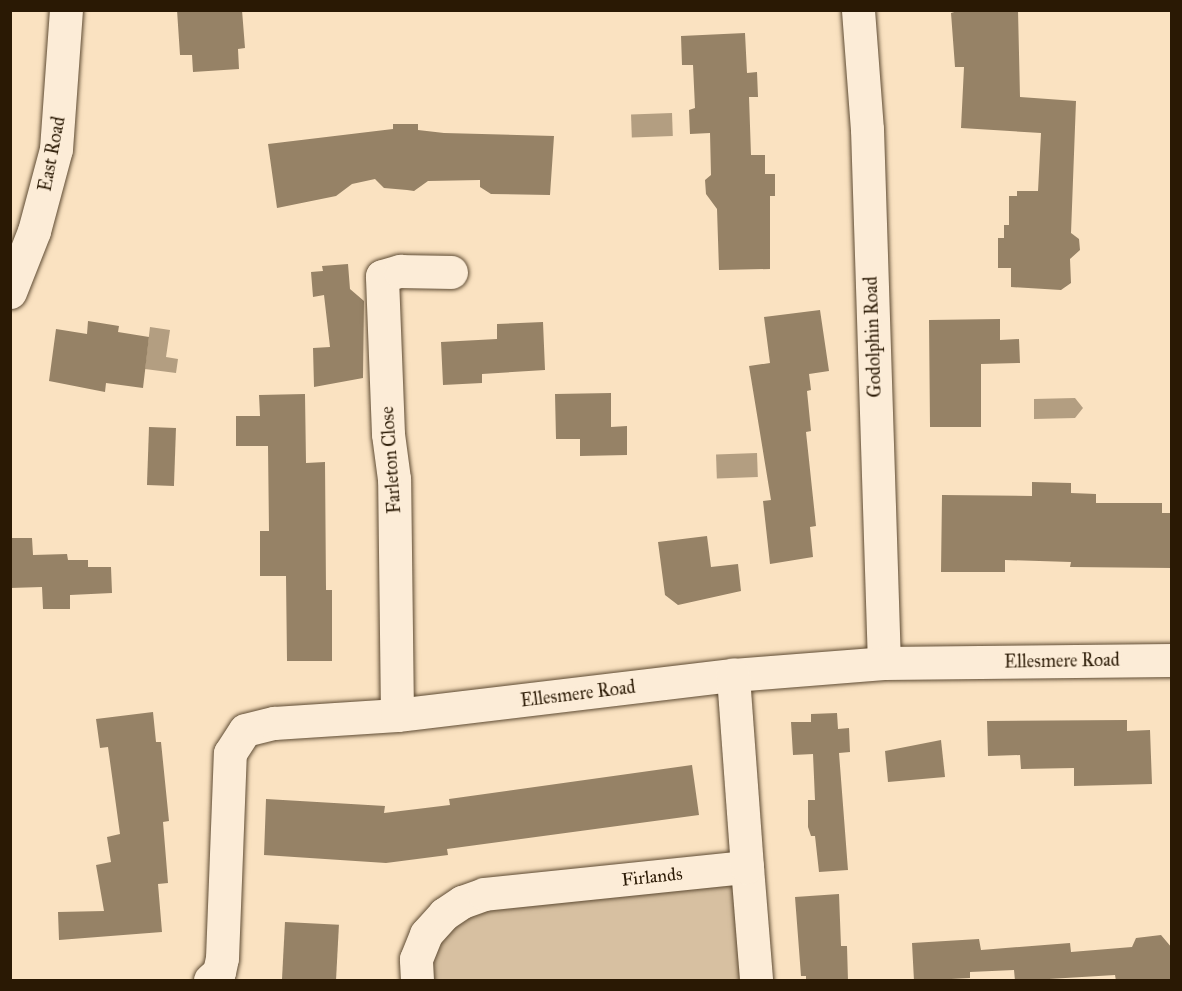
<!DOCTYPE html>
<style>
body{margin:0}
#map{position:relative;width:1182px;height:991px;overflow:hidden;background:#fae2c1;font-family:"IM FELL Great Primer",serif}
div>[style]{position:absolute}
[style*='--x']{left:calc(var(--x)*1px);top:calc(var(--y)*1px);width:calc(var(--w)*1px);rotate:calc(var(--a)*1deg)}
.green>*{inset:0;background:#d7c0a1}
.water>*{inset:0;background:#b39e81;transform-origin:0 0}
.building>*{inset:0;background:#968266;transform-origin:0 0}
.roads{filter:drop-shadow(0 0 2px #5e4b33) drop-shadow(0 0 2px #5e4b33)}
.minor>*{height:33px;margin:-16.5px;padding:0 16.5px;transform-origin:16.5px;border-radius:16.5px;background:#fcecd7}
span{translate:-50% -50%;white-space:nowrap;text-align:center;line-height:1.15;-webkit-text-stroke:6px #fcecd7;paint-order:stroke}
.street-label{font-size:18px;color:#2a1904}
.frame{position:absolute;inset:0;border:12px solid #2a1904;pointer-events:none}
</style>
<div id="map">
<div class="green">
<div style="clip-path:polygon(747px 867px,756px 980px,417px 980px,444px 914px)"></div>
</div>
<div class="water">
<div style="left:672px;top:113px;width:23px;height:41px;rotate:88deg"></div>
<div style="clip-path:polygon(150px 327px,170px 330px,166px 357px,178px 359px,176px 373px,145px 369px)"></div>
<div style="clip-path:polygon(1075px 398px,1083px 408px,1075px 418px,1034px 419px,1034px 399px)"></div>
<div style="left:757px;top:453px;width:24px;height:41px;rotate:88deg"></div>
</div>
<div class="building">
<div style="clip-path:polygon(177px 10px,242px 10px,245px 48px,238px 49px,239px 69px,193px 72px,192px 55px,180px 55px)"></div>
<div style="clip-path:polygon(961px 10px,1018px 10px,1020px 97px,1076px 101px,1071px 233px,1079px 239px,1080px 250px,1070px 259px,1071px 283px,1061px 290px,1011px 287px,1011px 268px,998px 268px,998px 238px,1004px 238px,1004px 225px,1009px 225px,1009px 196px,1017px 196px,1017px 191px,1038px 191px,1041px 133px,961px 128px,964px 67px,955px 67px,951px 13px)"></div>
<div style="clip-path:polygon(745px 33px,747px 73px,757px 72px,758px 97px,749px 97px,751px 155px,765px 155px,765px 174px,775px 174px,775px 196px,770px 196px,770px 269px,719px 270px,717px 209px,706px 194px,705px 180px,711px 175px,710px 133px,690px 134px,689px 110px,695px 108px,693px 65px,682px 65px,681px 36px)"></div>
<div style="clip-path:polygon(393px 124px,418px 124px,418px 130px,444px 133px,554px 136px,550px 195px,491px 194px,480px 187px,480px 180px,428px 181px,414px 191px,407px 190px,384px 188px,375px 179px,352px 184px,336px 196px,277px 208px,268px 144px,393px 129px)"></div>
<div style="clip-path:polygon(348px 264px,350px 289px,364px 301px,363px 378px,314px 387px,313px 348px,330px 347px,324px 295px,313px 297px,311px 272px,323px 271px,322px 266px)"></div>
<div style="clip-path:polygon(820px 310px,829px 371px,809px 374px,811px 390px,807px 391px,811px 431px,806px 432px,816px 526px,810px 527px,813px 557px,770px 564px,763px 501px,771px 500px,749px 366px,770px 363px,764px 317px)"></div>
<div style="clip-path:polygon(1000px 319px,1000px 340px,1019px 339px,1020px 363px,981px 364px,981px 427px,930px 427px,929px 320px)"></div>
<div style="clip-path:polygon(88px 321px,119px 326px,118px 332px,149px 337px,143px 388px,106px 383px,105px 392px,49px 381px,56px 329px,87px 334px)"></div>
<div style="clip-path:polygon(543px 322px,545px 370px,482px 374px,482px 383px,443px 385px,441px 342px,497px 339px,497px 324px)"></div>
<div style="clip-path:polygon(611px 393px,611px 427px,627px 426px,627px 455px,580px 456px,580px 439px,556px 439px,555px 394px)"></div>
<div style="clip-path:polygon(305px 394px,306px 463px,325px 462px,326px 590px,332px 590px,332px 661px,287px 661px,286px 576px,260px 576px,260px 531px,269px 531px,268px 446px,236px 446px,236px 416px,260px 416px,259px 395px)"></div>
<div style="left:149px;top:427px;width:27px;height:58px;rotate:2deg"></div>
<div style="clip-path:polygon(1032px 482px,1071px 483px,1071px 493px,1096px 494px,1096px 503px,1162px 503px,1162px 513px,1172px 513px,1172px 568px,1070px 567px,1071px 562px,1005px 560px,1005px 572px,941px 572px,942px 495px,1032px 496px)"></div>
<div style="clip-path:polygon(707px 536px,711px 567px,738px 564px,741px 591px,678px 605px,665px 595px,658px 542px)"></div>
<div style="clip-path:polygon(10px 538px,32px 538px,33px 555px,67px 554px,68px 560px,88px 560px,88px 567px,111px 567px,112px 593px,70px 595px,70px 609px,43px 609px,42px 587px,10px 588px)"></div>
<div style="clip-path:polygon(153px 712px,156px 742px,161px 742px,169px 821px,163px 822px,168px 883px,158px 884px,162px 932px,59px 940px,58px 912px,104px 911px,96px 865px,111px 862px,107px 837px,120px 834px,108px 747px,100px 748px,96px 719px)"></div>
<div style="clip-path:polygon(837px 713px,838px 729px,849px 728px,850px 752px,839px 753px,848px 870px,819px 872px,815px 836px,811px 836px,808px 827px,808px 800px,815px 800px,813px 754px,793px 755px,791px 722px,811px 722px,811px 714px)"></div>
<div style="clip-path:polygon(1127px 720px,1127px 731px,1150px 730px,1152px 784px,1074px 786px,1074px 768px,1021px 769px,1020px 755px,988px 756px,987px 721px)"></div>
<div style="clip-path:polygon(941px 740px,945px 777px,888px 782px,885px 751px)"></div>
<div style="clip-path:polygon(692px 765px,699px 815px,447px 849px,448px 855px,386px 863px,264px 855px,266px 799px,385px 806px,384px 813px,450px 805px,449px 799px)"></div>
<div style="clip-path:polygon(839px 894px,841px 946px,847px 946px,848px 981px,806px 981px,806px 976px,801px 976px,795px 897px)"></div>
<div style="left:285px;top:922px;width:54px;height:58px;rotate:3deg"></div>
<div style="clip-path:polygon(1161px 935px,1172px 948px,1172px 981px,1116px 981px,1115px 975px,1015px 981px,1014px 970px,970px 972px,970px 978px,914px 981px,912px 943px,979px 939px,981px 950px,1070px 943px,1071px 952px,1132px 947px,1136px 938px)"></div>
</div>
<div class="roads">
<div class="minor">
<div style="--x:858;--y:10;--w:119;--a:85.7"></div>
<div style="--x:867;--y:129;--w:534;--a:88.18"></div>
<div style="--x:10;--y:292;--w:66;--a:-68.5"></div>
<div style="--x:34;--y:231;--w:85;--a:-75"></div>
<div style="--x:56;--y:149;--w:139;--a:-85.9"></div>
<div style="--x:397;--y:715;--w:236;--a:-90.7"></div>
<div style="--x:394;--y:479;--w:45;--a:-97.6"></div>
<div style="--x:388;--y:434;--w:158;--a:-92.2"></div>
<div style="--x:382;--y:276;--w:19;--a:-16"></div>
<div style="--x:400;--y:271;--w:51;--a:1.1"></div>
<div style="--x:747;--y:867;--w:113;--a:85.4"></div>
<div style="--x:210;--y:980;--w:12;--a:-42"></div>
<div style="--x:219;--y:972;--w:14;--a:-78"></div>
<div style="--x:222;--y:958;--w:205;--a:-87.8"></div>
<div style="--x:230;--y:753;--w:27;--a:-57"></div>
<div style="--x:245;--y:730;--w:30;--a:-14"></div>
<div style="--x:274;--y:723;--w:123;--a:-3.7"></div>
<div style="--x:397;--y:715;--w:338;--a:-6.8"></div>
<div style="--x:733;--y:675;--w:151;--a:-4.5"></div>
<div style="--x:884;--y:663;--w:288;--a:-0.6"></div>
<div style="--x:417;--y:980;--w:21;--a:-93"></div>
<div style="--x:416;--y:959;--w:27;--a:-68"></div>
<div style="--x:426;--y:934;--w:27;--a:-48"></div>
<div style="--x:444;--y:914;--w:22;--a:-34"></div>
<div style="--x:462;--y:902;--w:23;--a:-20"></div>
<div style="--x:484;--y:894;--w:264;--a:-5.9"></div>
<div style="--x:747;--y:867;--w:193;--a:-94.2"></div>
</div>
</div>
<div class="street-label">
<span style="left:52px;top:154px;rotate:-79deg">East Road</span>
<span style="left:873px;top:337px;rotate:-92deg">Godolphin Road</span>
<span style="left:391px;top:460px;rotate:-94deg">Farleton Close</span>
<span style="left:1062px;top:661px;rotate:-1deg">Ellesmere Road</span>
<span style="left:578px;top:694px;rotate:-7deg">Ellesmere Road</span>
<span style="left:652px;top:877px;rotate:-6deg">Firlands</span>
</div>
<div class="frame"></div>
</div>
